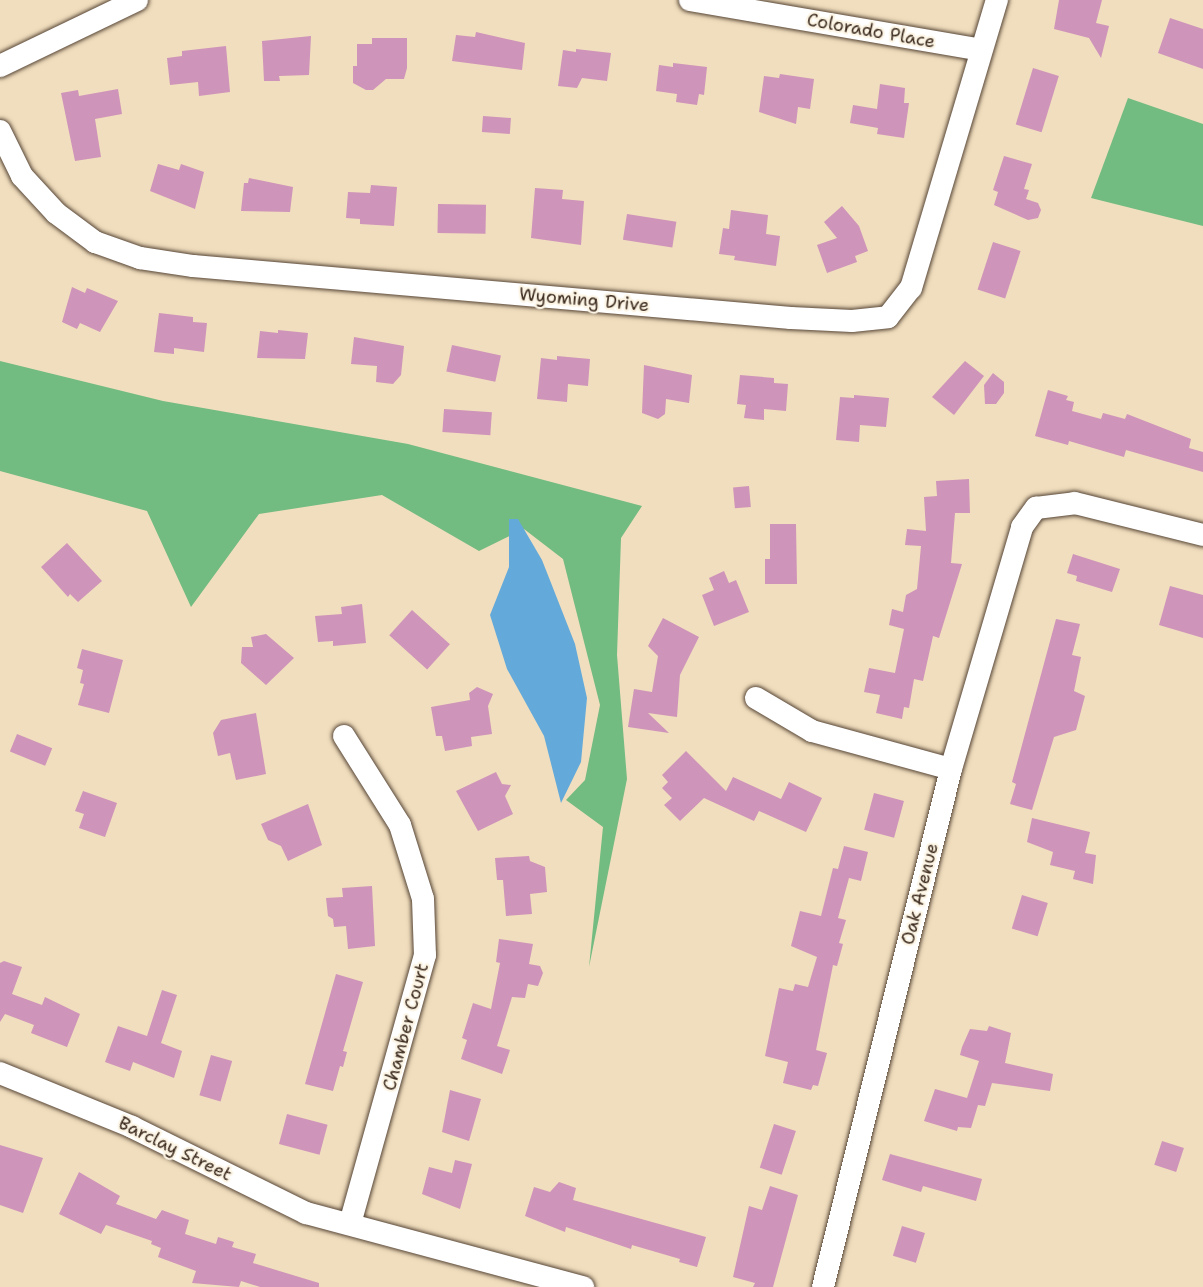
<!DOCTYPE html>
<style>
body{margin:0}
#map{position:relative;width:1203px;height:1287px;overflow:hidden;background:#f1debe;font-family:"Shantell Sans",sans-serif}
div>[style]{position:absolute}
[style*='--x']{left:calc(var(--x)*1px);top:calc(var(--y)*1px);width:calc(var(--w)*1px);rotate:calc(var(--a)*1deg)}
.forest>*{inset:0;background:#72bb81}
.water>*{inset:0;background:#63aada}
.building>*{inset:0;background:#cf94b9;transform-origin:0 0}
.roads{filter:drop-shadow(0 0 2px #564536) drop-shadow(0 0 2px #564536)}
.street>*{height:22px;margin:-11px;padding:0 11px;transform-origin:11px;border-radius:11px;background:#fff}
span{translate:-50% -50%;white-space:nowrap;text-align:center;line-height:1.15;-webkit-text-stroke:4.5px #fcf5e5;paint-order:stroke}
.street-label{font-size:18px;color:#3b2a1e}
</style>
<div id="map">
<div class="forest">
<div style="clip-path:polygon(1128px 98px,1203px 124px,1203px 226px,1091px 198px)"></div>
<div style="clip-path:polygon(0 361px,163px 401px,408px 444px,642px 506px,621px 538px,617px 655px,627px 779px,589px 967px,603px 827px,566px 800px,585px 780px,600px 705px,563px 559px,524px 529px,479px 551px,382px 495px,259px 514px,191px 607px,147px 511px,0 471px)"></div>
</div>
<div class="water">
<div style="clip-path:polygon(509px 519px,518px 519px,542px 560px,575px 644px,587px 698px,581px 762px,561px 803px,544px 736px,507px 669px,490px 615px,509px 567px)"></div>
</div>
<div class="building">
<div style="clip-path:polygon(1059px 0,1102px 0,1096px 23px,1109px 26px,1101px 58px,1089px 38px,1054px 29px)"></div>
<div style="clip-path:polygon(1170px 18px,1203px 29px,1203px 69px,1158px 53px)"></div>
<div style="clip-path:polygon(476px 32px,525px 43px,522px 70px,452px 61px,456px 35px,475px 37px)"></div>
<div style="clip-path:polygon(311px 36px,309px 75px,279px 76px,280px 81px,264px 81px,262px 41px)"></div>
<div style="clip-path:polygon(372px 38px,407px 38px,407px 68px,404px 79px,386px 79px,373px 90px,366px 90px,353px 83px,353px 66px,357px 66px,357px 44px,372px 44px)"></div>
<div style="clip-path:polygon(226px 46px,230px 92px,199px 96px,198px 82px,170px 85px,167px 58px,182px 56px,182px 51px)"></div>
<div style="clip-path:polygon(576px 49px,611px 53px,607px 81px,582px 78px,577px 88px,558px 86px,563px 50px,576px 52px)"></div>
<div style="clip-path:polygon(673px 63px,707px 67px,704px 95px,699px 94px,697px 105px,676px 102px,677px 94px,656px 91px,659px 65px,673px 67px)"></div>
<div style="left:1033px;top:68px;width:27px;height:59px;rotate:17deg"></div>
<div style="clip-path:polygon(780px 74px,814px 79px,810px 109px,798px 107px,796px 124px,759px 112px,764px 76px,779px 78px)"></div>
<div style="clip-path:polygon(880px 84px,905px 88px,904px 103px,909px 103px,904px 138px,877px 134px,878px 128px,850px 123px,853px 105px,877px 109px)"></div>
<div style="clip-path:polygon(118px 89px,122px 114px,95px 119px,101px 157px,75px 161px,61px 93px,78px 90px,79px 96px)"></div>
<div style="left:483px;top:116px;width:28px;height:16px;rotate:4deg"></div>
<div style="clip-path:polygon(1004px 156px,1032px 164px,1024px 189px,1029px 190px,1026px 199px,1038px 203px,1041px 210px,1038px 218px,1028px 220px,994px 205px,998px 192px,993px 190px)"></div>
<div style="clip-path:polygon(158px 164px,179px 170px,181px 164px,204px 172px,195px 209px,150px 191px)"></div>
<div style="clip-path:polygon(249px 178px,293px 187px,290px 212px,241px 211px,244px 183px,248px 183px)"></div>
<div style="clip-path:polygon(371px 185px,397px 187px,394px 226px,360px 224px,360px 219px,346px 218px,348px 192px,370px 193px)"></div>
<div style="clip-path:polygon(535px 188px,563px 190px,562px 199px,584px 201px,581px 245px,531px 238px)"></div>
<div style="left:438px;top:204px;width:48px;height:29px;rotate:1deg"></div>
<div style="clip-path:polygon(842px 206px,859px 226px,868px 251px,855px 256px,857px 262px,827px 273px,817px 245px,837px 238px,824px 222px)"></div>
<div style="clip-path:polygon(731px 210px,768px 215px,766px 234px,780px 236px,776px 266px,734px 260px,735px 256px,719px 254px,723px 228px,729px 229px)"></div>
<div style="left:627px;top:214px;width:50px;height:26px;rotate:9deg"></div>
<div style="left:993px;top:242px;width:29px;height:50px;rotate:18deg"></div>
<div style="clip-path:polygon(72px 287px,85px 293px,87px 288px,118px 301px,100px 332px,80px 323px,77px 329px,62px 322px)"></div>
<div style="clip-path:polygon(159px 313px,193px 317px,193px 322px,207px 323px,204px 352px,174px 348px,174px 354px,154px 352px)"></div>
<div style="clip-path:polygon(278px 330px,308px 333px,305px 359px,257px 358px,260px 331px,278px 333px)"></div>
<div style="clip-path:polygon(354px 337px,404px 346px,401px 375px,393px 384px,376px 382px,377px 366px,351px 364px)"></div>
<div style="left:452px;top:345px;width:50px;height:27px;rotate:12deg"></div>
<div style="clip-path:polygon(557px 356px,590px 359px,588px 386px,568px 384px,567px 402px,537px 399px,541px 358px,557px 360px)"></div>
<div style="clip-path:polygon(965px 361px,984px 376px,954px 415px,932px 397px)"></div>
<div style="clip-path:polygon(644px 365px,692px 375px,689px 403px,666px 399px,665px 414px,658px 419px,642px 413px)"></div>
<div style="clip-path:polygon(993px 373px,1004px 382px,1004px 393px,996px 404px,985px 404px,984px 385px)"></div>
<div style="clip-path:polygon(740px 375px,774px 378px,774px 383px,788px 384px,786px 411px,764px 409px,764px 420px,744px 418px,746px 405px,737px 404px)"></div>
<div style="clip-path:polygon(1048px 390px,1068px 396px,1066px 400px,1074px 402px,1072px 411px,1101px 419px,1103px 413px,1125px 419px,1127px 414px,1191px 439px,1189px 448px,1203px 452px,1203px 472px,1126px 450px,1124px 457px,1069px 441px,1068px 445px,1035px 436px)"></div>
<div style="clip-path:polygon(854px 395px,889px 398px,886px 427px,860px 425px,859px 442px,836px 440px,840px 397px,854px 398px)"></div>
<div style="left:444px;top:409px;width:48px;height:23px;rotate:4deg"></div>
<div style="clip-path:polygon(969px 479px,970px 513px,955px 513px,951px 563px,962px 564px,939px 638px,933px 636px,923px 681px,914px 679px,909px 708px,904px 707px,902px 719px,876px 713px,880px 695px,864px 692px,869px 668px,895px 673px,904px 629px,889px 625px,892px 609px,903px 612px,906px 595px,917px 589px,921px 546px,905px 545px,907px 529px,926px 531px,924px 497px,937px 496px,936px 481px)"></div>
<div style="left:749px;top:486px;width:21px;height:16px;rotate:85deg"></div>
<div style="clip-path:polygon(770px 524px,796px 524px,797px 584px,765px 584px,765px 559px,770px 559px)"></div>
<div style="clip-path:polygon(67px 543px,102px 581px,78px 602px,70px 594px,68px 597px,41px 567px)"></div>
<div style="clip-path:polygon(1073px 554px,1120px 569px,1112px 592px,1076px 581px,1077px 576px,1067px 573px)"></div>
<div style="clip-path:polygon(724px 571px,729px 583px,736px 580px,749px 612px,714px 626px,702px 595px,714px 590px,709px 578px)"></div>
<div style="clip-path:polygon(1170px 586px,1203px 595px,1203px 638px,1159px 625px)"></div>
<div style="clip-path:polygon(362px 604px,366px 643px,333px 646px,333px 641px,318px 642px,315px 616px,342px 614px,341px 607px)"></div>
<div style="left:412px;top:610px;width:51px;height:34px;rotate:42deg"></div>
<div style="clip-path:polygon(663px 618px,699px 637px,680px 675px,677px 717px,648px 713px,669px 733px,628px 727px,634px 689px,652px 692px,658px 656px,648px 646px)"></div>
<div style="clip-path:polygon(1056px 619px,1080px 624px,1072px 655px,1081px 657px,1074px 691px,1085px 696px,1076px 730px,1054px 737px,1032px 810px,1010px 804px,1016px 784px,1012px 782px)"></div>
<div style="clip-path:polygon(266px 634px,294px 658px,266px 685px,241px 663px,242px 647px,253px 647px,251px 637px)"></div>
<div style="clip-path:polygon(82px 649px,123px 660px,109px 713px,78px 705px,84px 684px,80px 683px,83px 670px,77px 668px)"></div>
<div style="clip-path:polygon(477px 687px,493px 694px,488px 706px,492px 734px,471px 737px,472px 746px,445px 751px,442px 736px,436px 736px,431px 707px,470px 700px,469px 693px)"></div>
<div style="clip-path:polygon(256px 713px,266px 774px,236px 780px,230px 753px,218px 756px,213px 733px,221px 720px)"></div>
<div style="left:17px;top:734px;width:38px;height:19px;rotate:22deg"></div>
<div style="clip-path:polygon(686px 751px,726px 791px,733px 777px,781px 799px,789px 782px,822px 798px,806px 832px,759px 811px,754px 821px,704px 798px,680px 821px,664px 805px,672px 798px,662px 788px,668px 782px,662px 775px)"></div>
<div style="clip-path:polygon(496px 772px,502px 784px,511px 785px,505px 796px,513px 814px,478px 831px,456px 791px)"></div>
<div style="clip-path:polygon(83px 791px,117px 803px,105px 837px,79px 828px,84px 814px,75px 811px)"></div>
<div style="left:874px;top:793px;width:31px;height:38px;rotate:15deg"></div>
<div style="clip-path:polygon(308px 804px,322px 845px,288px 861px,281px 846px,268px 840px,261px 824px)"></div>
<div style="clip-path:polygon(1032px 818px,1090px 832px,1085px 853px,1096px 855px,1093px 884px,1073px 879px,1075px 871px,1050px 865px,1053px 852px,1027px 842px)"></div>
<div style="clip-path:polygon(844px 846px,868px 852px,861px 881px,849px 878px,838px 918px,846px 920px,839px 943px,843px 944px,837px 966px,833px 965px,816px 1050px,827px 1053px,818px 1086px,813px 1085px,811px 1090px,783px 1083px,788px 1062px,765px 1056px,779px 988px,793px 991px,795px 984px,808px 987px,817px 957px,791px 946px,800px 911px,821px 916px,833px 868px,838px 869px)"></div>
<div style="clip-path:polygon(529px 856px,530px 861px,545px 867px,547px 892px,530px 894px,532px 914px,506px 916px,503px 880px,497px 880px,495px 858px)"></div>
<div style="clip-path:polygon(372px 886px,375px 946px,348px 949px,346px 926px,334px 927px,333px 919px,328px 916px,326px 898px,343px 897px,342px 888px)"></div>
<div style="left:1022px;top:895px;width:27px;height:35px;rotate:17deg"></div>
<div style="clip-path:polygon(499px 939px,533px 944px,529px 964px,540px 966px,543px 973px,538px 986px,528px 984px,525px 998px,512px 997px,497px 1046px,510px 1050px,502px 1074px,461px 1059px,467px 1040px,462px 1038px,473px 1003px,491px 1009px,500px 963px,496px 962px)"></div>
<div style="clip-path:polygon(4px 961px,22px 967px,12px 994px,42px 1005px,45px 997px,80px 1014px,67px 1047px,31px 1033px,34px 1025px,5px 1014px,0 1022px,0 963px)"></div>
<div style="clip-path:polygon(336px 974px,363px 982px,343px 1051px,347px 1052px,343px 1067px,340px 1066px,333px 1091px,305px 1084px)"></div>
<div style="clip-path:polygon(162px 990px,177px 995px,161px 1043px,182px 1051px,174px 1078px,133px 1062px,130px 1071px,105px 1062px,118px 1026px,147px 1036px)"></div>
<div style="clip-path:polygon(989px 1026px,1011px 1033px,1005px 1063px,1053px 1074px,1050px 1091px,992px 1083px,985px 1106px,978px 1105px,971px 1128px,958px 1127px,957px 1131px,924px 1121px,935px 1089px,967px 1098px,979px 1061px,960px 1055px,962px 1047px,970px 1029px,987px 1031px)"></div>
<div style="left:211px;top:1055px;width:22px;height:42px;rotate:16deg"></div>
<div style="clip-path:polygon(450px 1090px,481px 1099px,469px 1141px,442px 1132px)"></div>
<div style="left:287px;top:1114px;width:42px;height:31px;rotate:15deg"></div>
<div style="left:774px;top:1124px;width:23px;height:46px;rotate:18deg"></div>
<div style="left:1162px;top:1141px;width:23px;height:25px;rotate:18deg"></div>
<div style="clip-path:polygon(0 1145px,43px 1158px,23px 1213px,0 1205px)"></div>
<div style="clip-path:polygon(890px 1154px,982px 1179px,976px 1201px,923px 1186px,921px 1192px,882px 1180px)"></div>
<div style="clip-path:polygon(455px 1160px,472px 1164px,460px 1209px,422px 1194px,429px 1167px,452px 1173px)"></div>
<div style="clip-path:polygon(79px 1172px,120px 1196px,116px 1204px,156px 1219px,162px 1210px,189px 1220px,185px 1234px,216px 1244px,218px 1237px,234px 1242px,232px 1247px,256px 1254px,253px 1263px,319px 1283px,319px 1287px,260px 1287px,241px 1281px,239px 1287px,192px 1283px,196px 1271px,158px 1257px,161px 1248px,151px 1244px,152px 1241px,106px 1225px,101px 1234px,59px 1214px)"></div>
<div style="clip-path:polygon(559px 1182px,576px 1188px,573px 1200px,706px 1237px,697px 1267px,679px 1262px,680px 1259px,632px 1245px,631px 1249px,566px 1227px,565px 1232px,525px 1216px,534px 1187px,550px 1192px)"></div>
<div style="clip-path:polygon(770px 1186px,798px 1195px,773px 1287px,753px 1287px,755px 1283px,733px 1277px,749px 1206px,762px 1210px)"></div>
<div style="left:902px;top:1226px;width:24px;height:31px;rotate:17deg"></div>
</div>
<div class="roads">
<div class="street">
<div style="--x:690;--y:0;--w:295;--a:9.7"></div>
<div style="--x:0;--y:66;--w:152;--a:-25.7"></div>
<div style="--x:0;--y:131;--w:50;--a:63.9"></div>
<div style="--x:22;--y:176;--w:50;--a:47.4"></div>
<div style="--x:56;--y:213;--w:49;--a:36.6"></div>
<div style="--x:95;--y:242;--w:48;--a:19.6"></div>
<div style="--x:140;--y:258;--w:54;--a:8.6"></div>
<div style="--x:193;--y:266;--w:600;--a:4.97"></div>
<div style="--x:791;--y:318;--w:61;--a:2.8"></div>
<div style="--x:852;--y:321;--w:36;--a:-6"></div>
<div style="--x:888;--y:317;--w:37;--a:-52"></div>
<div style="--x:911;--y:288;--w:301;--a:-73.4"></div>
<div style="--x:756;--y:698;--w:65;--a:30.5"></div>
<div style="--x:812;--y:731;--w:144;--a:15.3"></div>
<div style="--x:344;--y:736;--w:105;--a:57.8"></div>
<div style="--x:400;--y:825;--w:77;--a:72.7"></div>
<div style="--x:423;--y:899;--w:56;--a:88"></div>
<div style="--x:425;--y:955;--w:279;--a:105.6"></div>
<div style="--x:0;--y:1073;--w:143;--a:22.2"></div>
<div style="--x:132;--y:1127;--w:194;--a:26.3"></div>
<div style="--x:306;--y:1213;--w:287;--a:15"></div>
<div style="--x:823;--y:1287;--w:534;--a:-76.12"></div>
<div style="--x:951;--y:769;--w:252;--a:-73.6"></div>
<div style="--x:1022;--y:527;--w:24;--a:-54"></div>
<div style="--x:1036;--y:508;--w:39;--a:-7"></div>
<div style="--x:1075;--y:503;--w:132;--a:14"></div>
</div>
</div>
<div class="street-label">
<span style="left:871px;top:31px;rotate:10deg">Colorado Place</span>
<span style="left:584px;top:300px;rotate:5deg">Wyoming Drive</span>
<span style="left:920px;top:894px;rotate:-76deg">Oak Avenue</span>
<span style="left:406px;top:1027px;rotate:-75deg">Chamber Court</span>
<span style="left:175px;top:1149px;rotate:26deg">Barclay Street</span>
</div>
</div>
